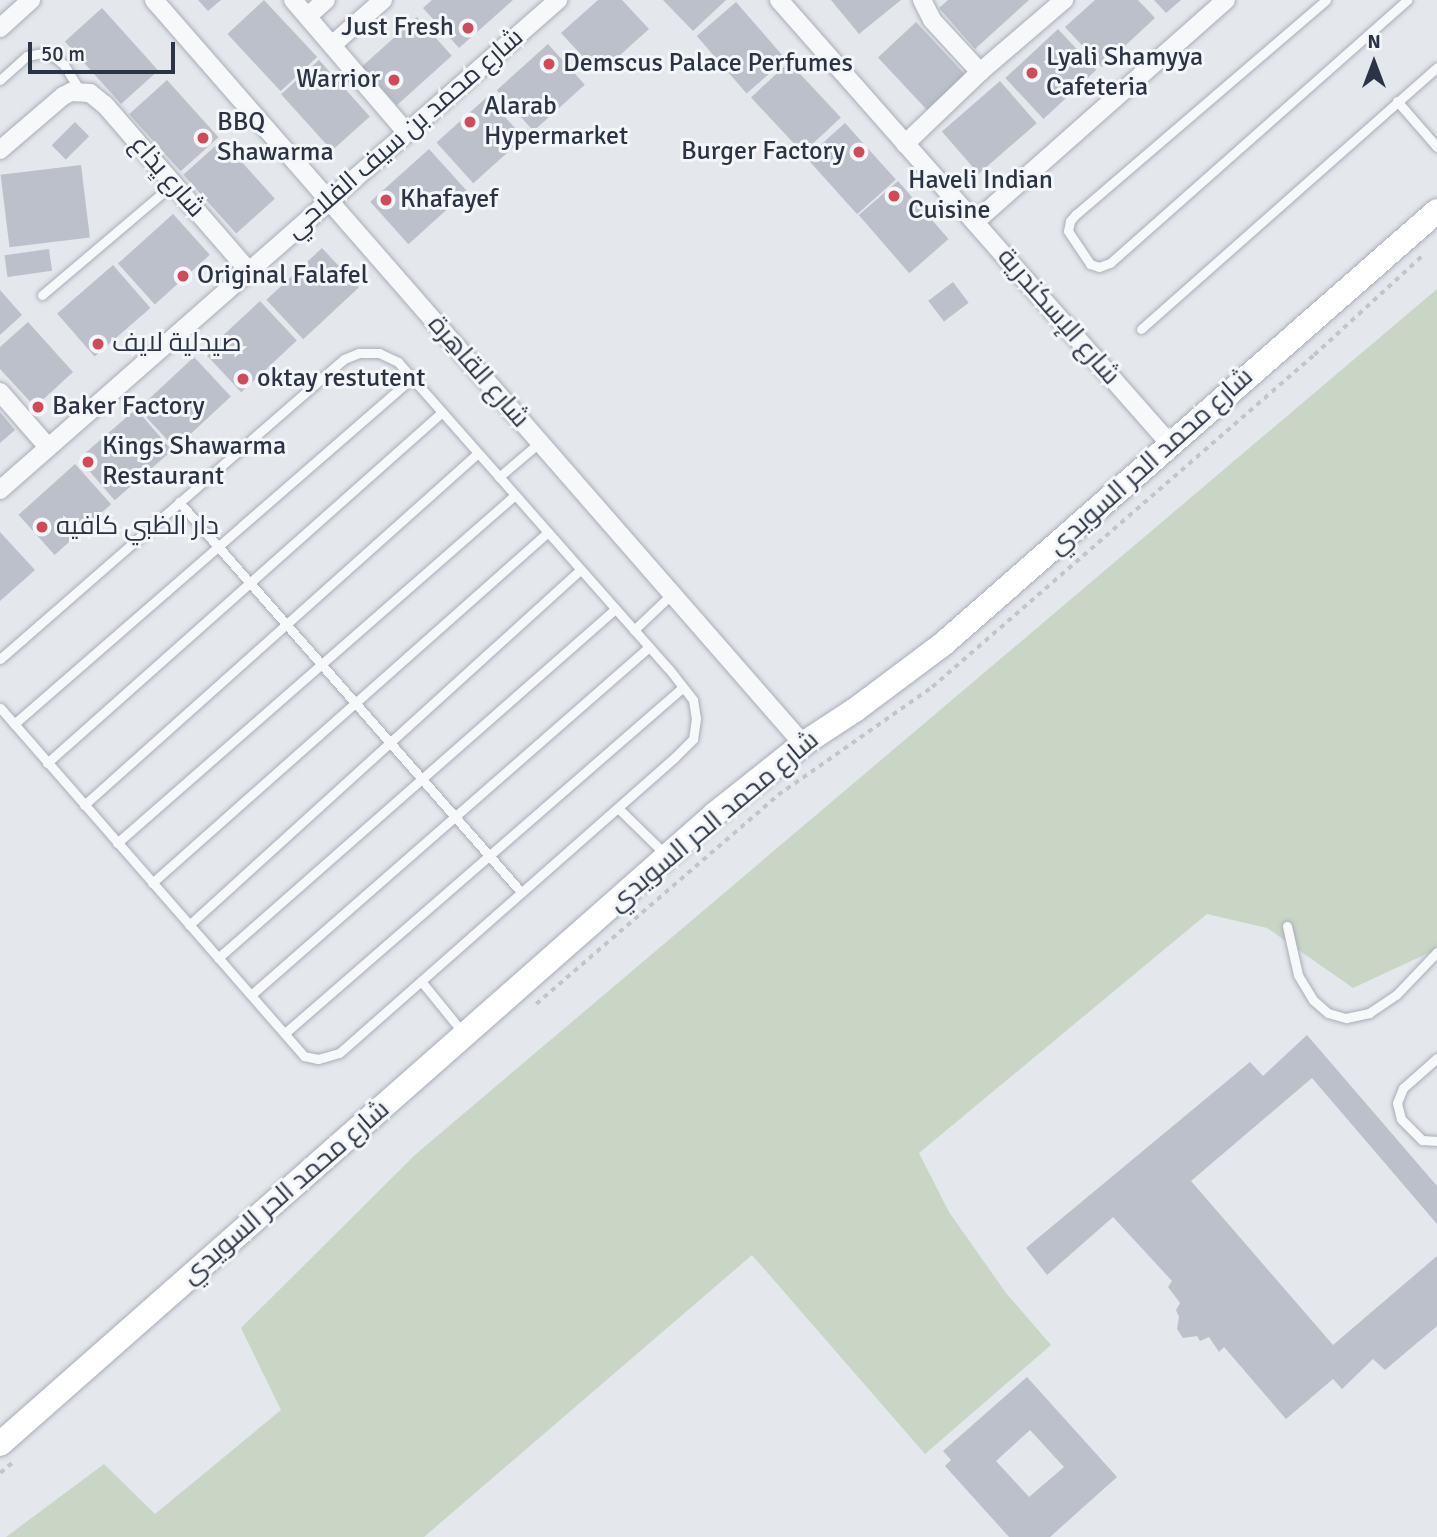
<!DOCTYPE html>
<meta charset="utf-8">
<style>
body{margin:0}
#map{position:relative;width:1437px;height:1537px;overflow:hidden;background:#e4e7ec;font-family:Signika,Cairo,sans-serif}
div>[style]{position:absolute}
[style*='--x']{left:calc(var(--x)*1px);top:calc(var(--y)*1px);width:calc(var(--w)*1px);rotate:calc(var(--a)*1deg)}
.green>*{inset:0;background:#c9d6c5}
.building>*{inset:0;background:#bbc0ca;transform-origin:0 0}
.path>*{height:3.5px;margin-top:-1.75px;transform-origin:0;background:repeating-linear-gradient(90deg,#c2c5cb 0 5px,transparent 0 10px)}
.roads{filter:drop-shadow(0 0 2px #a9aeb7) drop-shadow(0 0 2px #a9aeb7)}
.lane>*{height:9px;margin:-4.5px;padding:0 4.5px;transform-origin:4.5px;border-radius:4.5px;background:#f7f8fa}
.street>*{height:18px;margin:-9px;padding:0 9px;transform-origin:9px;border-radius:9px;background:#f7f8fa}
.secondary>*{height:24px;margin:-12px;padding:0 12px;transform-origin:12px;border-radius:12px;background:#fff}
.dots>*{width:19px;height:19px;translate:-50% -50%;box-sizing:border-box;border:4px solid #f4f6f9;border-radius:50%}
span{translate:-50% -50%;white-space:nowrap;text-align:center;line-height:1.15;-webkit-text-stroke:6px #f4f6f9;paint-order:stroke}
.poi-label{font-size:26px;color:#2b3445}
.right{translate:-100% -50%;text-align:right}
.left{translate:0 -50%;text-align:left}
.street-label{font-size:26px;color:#2b3445}
.north{position:absolute;left:1339px;top:28px;width:70px;height:70px;-webkit-text-stroke:5px #f4f6f9;paint-order:stroke;rotate:0deg;font-size:19px;font-weight:700;line-height:28px;text-align:center;color:#2b3445}
.north::after{content:'';display:block;margin:auto;width:24px;height:32px;background:#2b3445;clip-path:polygon(50% 0,100% 100%,50% 72%,0 100%)}
.scale{position:absolute;left:28px;top:42px;width:147px;height:32px;box-sizing:border-box;border:4px solid #2b3445;border-top:0;padding-left:9px;font-size:21px;line-height:24px;white-space:nowrap;color:#2b3445;-webkit-text-stroke:5px #f4f6f9;paint-order:stroke}
</style>
<div id="map">
<div class="green">
<div style="clip-path:polygon(1437px 289px,1437px 949px,1353px 988px,1267px 928px,1207px 914px,919px 1153px,949px 1212px,1006px 1293px,1051px 1345px,925px 1454px,752px 1255px,424px 1537px,6px 1537px,104px 1464px,155px 1514px,281px 1410px,241px 1328px,416px 1154px)"></div>
</div>
<div class="building">
<div style="clip-path:polygon(198px 0,221px 0,208px 11px)"></div>
<div style="left:264px;top:0;width:78px;height:50px;rotate:47deg"></div>
<div style="clip-path:polygon(432px 0,513px 0,459px 48px,423px 8px)"></div>
<div style="clip-path:polygon(598px 0,622px 0,649px 29px,599px 74px,561px 33px)"></div>
<div style="clip-path:polygon(663px 0,726px 0,693px 31px)"></div>
<div style="clip-path:polygon(831px 0,901px 0,859px 34px)"></div>
<div style="clip-path:polygon(948px 0,1029px 0,975px 49px,939px 8px)"></div>
<div style="clip-path:polygon(1095px 0,1138px 0,1155px 18px,1102px 67px,1065px 27px)"></div>
<div style="clip-path:polygon(1154px 0,1181px 0,1166px 13px)"></div>
<div style="left:736px;top:2px;width:76px;height:52px;rotate:49deg"></div>
<div style="left:102px;top:8px;width:84px;height:50px;rotate:48deg"></div>
<div style="left:417px;top:17px;width:52px;height:74px;rotate:48deg"></div>
<div style="left:916px;top:22px;width:76px;height:52px;rotate:47deg"></div>
<div style="left:1058px;top:29px;width:56px;height:72px;rotate:47deg"></div>
<div style="left:548px;top:44px;width:55px;height:69px;rotate:48deg"></div>
<div style="left:319px;top:60px;width:76px;height:51px;rotate:48deg"></div>
<div style="left:789px;top:62px;width:76px;height:52px;rotate:47deg"></div>
<div style="left:167px;top:80px;width:77px;height:51px;rotate:48deg"></div>
<div style="left:1000px;top:81px;width:56px;height:77px;rotate:49deg"></div>
<div style="left:487px;top:97px;width:55px;height:68px;rotate:48deg"></div>
<div style="left:75px;top:122px;width:20px;height:33px;rotate:45deg"></div>
<div style="left:845px;top:123px;width:76px;height:52px;rotate:48deg"></div>
<div style="left:222px;top:140px;width:79px;height:52px;rotate:48deg"></div>
<div style="left:429px;top:149px;width:57px;height:79px;rotate:48deg"></div>
<div style="left:81px;top:165px;width:73px;height:81px;rotate:83deg"></div>
<div style="left:898px;top:181px;width:77px;height:52px;rotate:49deg"></div>
<div style="left:173px;top:214px;width:55px;height:74px;rotate:48deg"></div>
<div style="left:322px;top:248px;width:54px;height:76px;rotate:47deg"></div>
<div style="left:49px;top:249px;width:22px;height:45px;rotate:82deg"></div>
<div style="left:113px;top:265px;width:57px;height:74px;rotate:49deg"></div>
<div style="left:953px;top:282px;width:26px;height:31px;rotate:53deg"></div>
<div style="clip-path:polygon(0 290px,22px 315px,0 335px)"></div>
<div style="left:260px;top:301px;width:54px;height:76px;rotate:47deg"></div>
<div style="clip-path:polygon(28px 322px,73px 372px,35px 407px,0 369px,0 347px)"></div>
<div style="left:194px;top:357px;width:54px;height:76px;rotate:47deg"></div>
<div style="left:136px;top:409px;width:55px;height:76px;rotate:49deg"></div>
<div style="clip-path:polygon(0 412px,15px 430px,0 443px)"></div>
<div style="left:75px;top:464px;width:54px;height:76px;rotate:48deg"></div>
<div style="clip-path:polygon(0 532px,35px 570px,0 601px)"></div>
<div style="clip-path:polygon(1307px 1035px,1437px 1186px,1437px 1224px,1312px 1078px,1191px 1181px,1333px 1345px,1437px 1256px,1437px 1326px,1385px 1370px,1373px 1359px,1342px 1389px,1333px 1379px,1286px 1419px,1224px 1347px,1219px 1352px,1209px 1337px,1200px 1341px,1197px 1336px,1183px 1338px,1177px 1329px,1179px 1317px,1176px 1310px,1180px 1303px,1168px 1287px,1172px 1281px,1113px 1217px,1047px 1275px,1026px 1248px,1250px 1062px,1263px 1076px)"></div>
<div style="clip-path:polygon(evenodd,1027px 1377px,1117px 1477px,1050px 1537px,1009px 1537px,945px 1466px,951px 1460px,943px 1451px,1027px 1377px,1030px 1430px,1064px 1467px,1029px 1497px,996px 1461px,1030px 1430px)"></div>
</div>
<div class="path">
<div style="--x:536;--y:1004;--w:320;--a:-40.8"></div>
<div style="--x:778;--y:795;--w:188;--a:-35"></div>
<div style="--x:932;--y:687;--w:506;--a:-40.99"></div>
<div style="--x:1314;--y:355;--w:148;--a:-42.5"></div>
<div style="--x:0;--y:1473;--w:16;--a:-40"></div>
</div>
<div class="roads">
<div class="lane">
<div style="--x:1326;--y:0;--w:329;--a:139.4"></div>
<div style="--x:1076;--y:214;--w:9;--a:131"></div>
<div style="--x:1070;--y:221;--w:10;--a:101"></div>
<div style="--x:1068;--y:231;--w:40;--a:56"></div>
<div style="--x:1090;--y:264;--w:9;--a:18"></div>
<div style="--x:1099;--y:267;--w:12;--a:-20"></div>
<div style="--x:1110;--y:263;--w:397;--a:-41.5"></div>
<div style="--x:0;--y:80;--w:36;--a:-42"></div>
<div style="--x:27;--y:56;--w:15;--a:-11"></div>
<div style="--x:42;--y:53;--w:15;--a:20"></div>
<div style="--x:56;--y:58;--w:11;--a:41"></div>
<div style="--x:64;--y:65;--w:32;--a:58"></div>
<div style="--x:1397;--y:101;--w:61;--a:49"></div>
<div style="--x:42;--y:295;--w:172;--a:-40.3"></div>
<div style="--x:1141;--y:329;--w:395;--a:-41.5"></div>
<div style="--x:499;--y:477;--w:54;--a:-40.5"></div>
<div style="--x:179;--y:502;--w:519;--a:48.75"></div>
<div style="--x:634;--y:630;--w:52;--a:-43.5"></div>
<div style="--x:0;--y:659;--w:456;--a:-41.1"></div>
<div style="--x:344;--y:359;--w:16;--a:-22"></div>
<div style="--x:359;--y:353;--w:20;--a:0"></div>
<div style="--x:379;--y:353;--w:21;--a:25"></div>
<div style="--x:398;--y:362;--w:409;--a:48.6"></div>
<div style="--x:669;--y:669;--w:39;--a:52"></div>
<div style="--x:693;--y:700;--w:18;--a:81"></div>
<div style="--x:696;--y:718;--w:21;--a:98"></div>
<div style="--x:693;--y:739;--w:27;--a:135"></div>
<div style="--x:674;--y:758;--w:446;--a:138.6"></div>
<div style="--x:339;--y:1053;--w:22;--a:164"></div>
<div style="--x:318;--y:1059;--w:14;--a:-168"></div>
<div style="--x:304;--y:1056;--w:462;--a:-131.1"></div>
<div style="--x:14;--y:724;--w:527;--a:-41"></div>
<div style="--x:47;--y:763;--w:528;--a:-41.62"></div>
<div style="--x:84;--y:805;--w:528;--a:-41.78"></div>
<div style="--x:618;--y:808;--w:69;--a:44.4"></div>
<div style="--x:117;--y:843;--w:529;--a:-41.17"></div>
<div style="--x:152;--y:883;--w:529;--a:-41.55"></div>
<div style="--x:189;--y:925;--w:528;--a:-42.24"></div>
<div style="--x:1287;--y:926;--w:50;--a:77.3"></div>
<div style="--x:1298;--y:975;--w:29;--a:59"></div>
<div style="--x:1313;--y:1000;--w:20;--a:41"></div>
<div style="--x:1328;--y:1013;--w:19;--a:16"></div>
<div style="--x:1346;--y:1018;--w:24;--a:-12"></div>
<div style="--x:1369;--y:1013;--w:32;--a:-34"></div>
<div style="--x:1396;--y:995;--w:59;--a:-46.4"></div>
<div style="--x:218;--y:958;--w:527;--a:-41.31"></div>
<div style="--x:421;--y:981;--w:68;--a:50.9"></div>
<div style="--x:251;--y:995;--w:529;--a:-41.17"></div>
<div style="--x:285;--y:1033;--w:526;--a:-40.99"></div>
<div style="--x:1437;--y:1058;--w:45;--a:138.6"></div>
<div style="--x:1403;--y:1088;--w:16;--a:112"></div>
<div style="--x:1397;--y:1103;--w:16;--a:76"></div>
<div style="--x:1401;--y:1119;--w:30;--a:45"></div>
<div style="--x:1422;--y:1140;--w:15;--a:4"></div>
</div>
<div class="street">
<div style="--x:154;--y:0;--w:987;--a:48.9"></div>
<div style="--x:293;--y:0;--w:174;--a:49.4"></div>
<div style="--x:779;--y:0;--w:592;--a:48.63"></div>
<div style="--x:922;--y:0;--w:22;--a:63"></div>
<div style="--x:932;--y:20;--w:71;--a:47.3"></div>
<div style="--x:308;--y:16;--w:24;--a:-42"></div>
<div style="--x:0;--y:28;--w:42;--a:-42.1"></div>
<div style="--x:332;--y:45;--w:68;--a:-41.4"></div>
<div style="--x:905;--y:144;--w:104;--a:-43.8"></div>
<div style="--x:980;--y:72;--w:111;--a:-40.6"></div>
<div style="--x:0;--y:150;--w:83;--a:-40.6"></div>
<div style="--x:63;--y:96;--w:9;--a:-27"></div>
<div style="--x:71;--y:92;--w:19;--a:3"></div>
<div style="--x:90;--y:93;--w:19;--a:39"></div>
<div style="--x:105;--y:105;--w:220;--a:49.1"></div>
<div style="--x:975;--y:222;--w:335;--a:-41.5"></div>
<div style="--x:0;--y:392;--w:73;--a:48.9"></div>
<div style="--x:0;--y:490;--w:743;--a:-41.29"></div>
</div>
<div class="secondary">
<div style="--x:0;--y:1444;--w:953;--a:-41.38"></div>
<div style="--x:715;--y:814;--w:112;--a:-38.5"></div>
<div style="--x:803;--y:744;--w:62;--a:-33.2"></div>
<div style="--x:855;--y:710;--w:109;--a:-36.8"></div>
<div style="--x:942;--y:645;--w:658;--a:-41.24"></div>
</div>
</div>
<div class="dots">
<div style="left:468px;top:28px;background:#d1495b"></div>
<div style="left:549px;top:64px;background:#d1495b"></div>
<div style="left:1032px;top:73px;background:#d1495b"></div>
<div style="left:394px;top:80px;background:#d1495b"></div>
<div style="left:470px;top:122px;background:#d1495b"></div>
<div style="left:203px;top:138px;background:#d1495b"></div>
<div style="left:859px;top:152px;background:#d1495b"></div>
<div style="left:894px;top:196px;background:#d1495b"></div>
<div style="left:386px;top:200px;background:#d1495b"></div>
<div style="left:183px;top:276px;background:#d1495b"></div>
<div style="left:98px;top:344px;background:#d1495b"></div>
<div style="left:243px;top:379px;background:#d1495b"></div>
<div style="left:38px;top:407px;background:#d1495b"></div>
<div style="left:88px;top:462px;background:#d1495b"></div>
<div style="left:42px;top:527px;background:#d1495b"></div>
</div>
<div class="poi-label">
<span class="right" style="left:454px;top:28px">Just Fresh</span>
<span class="left" style="left:1046px;top:73px">Lyali Shamyya<br>Cafeteria</span>
<span class="left" style="left:563px;top:64px">Demscus Palace Perfumes</span>
<span class="right" style="left:380px;top:80px">Warrior</span>
<span class="left" style="left:484px;top:122px">Alarab<br>Hypermarket</span>
<span class="left" style="left:217px;top:138px">BBQ<br>Shawarma</span>
<span class="right" style="left:845px;top:152px">Burger Factory</span>
<span class="left" style="left:908px;top:196px">Haveli Indian<br>Cuisine</span>
<span class="left" style="left:400px;top:200px">Khafayef</span>
<span class="left" style="left:197px;top:276px">Original Falafel</span>
<span class="left" style="left:112px;top:344px">صيدلية لايف</span>
<span class="left" style="left:257px;top:379px">oktay restutent</span>
<span class="left" style="left:52px;top:407px">Baker Factory</span>
<span class="left" style="left:102px;top:462px">Kings Shawarma<br>Restaurant</span>
<span class="left" style="left:56px;top:527px">دار الظبي كافيه</span>
</div>
<div class="street-label">
<span style="left:405px;top:134px;rotate:-41deg">شارع محمد بن سيف الفلاحي</span>
<span style="left:167px;top:177px;rotate:49deg">شارع يِذاع</span>
<span style="left:1058px;top:317px;rotate:49deg">شارع الإسكندرية</span>
<span style="left:478px;top:372px;rotate:49deg">شارع القاهِرة</span>
<span style="left:1151px;top:462px;rotate:-42deg">شارع محمد الحر السويدي</span>
<span style="left:714px;top:822px;rotate:-40deg">شارع محمد الحر السويدي</span>
<span style="left:286px;top:1193px;rotate:-41deg">شارع محمد الحر السويدي</span>
</div>
<div class="north">N</div>
<div class="scale">50 m</div>
</div>
